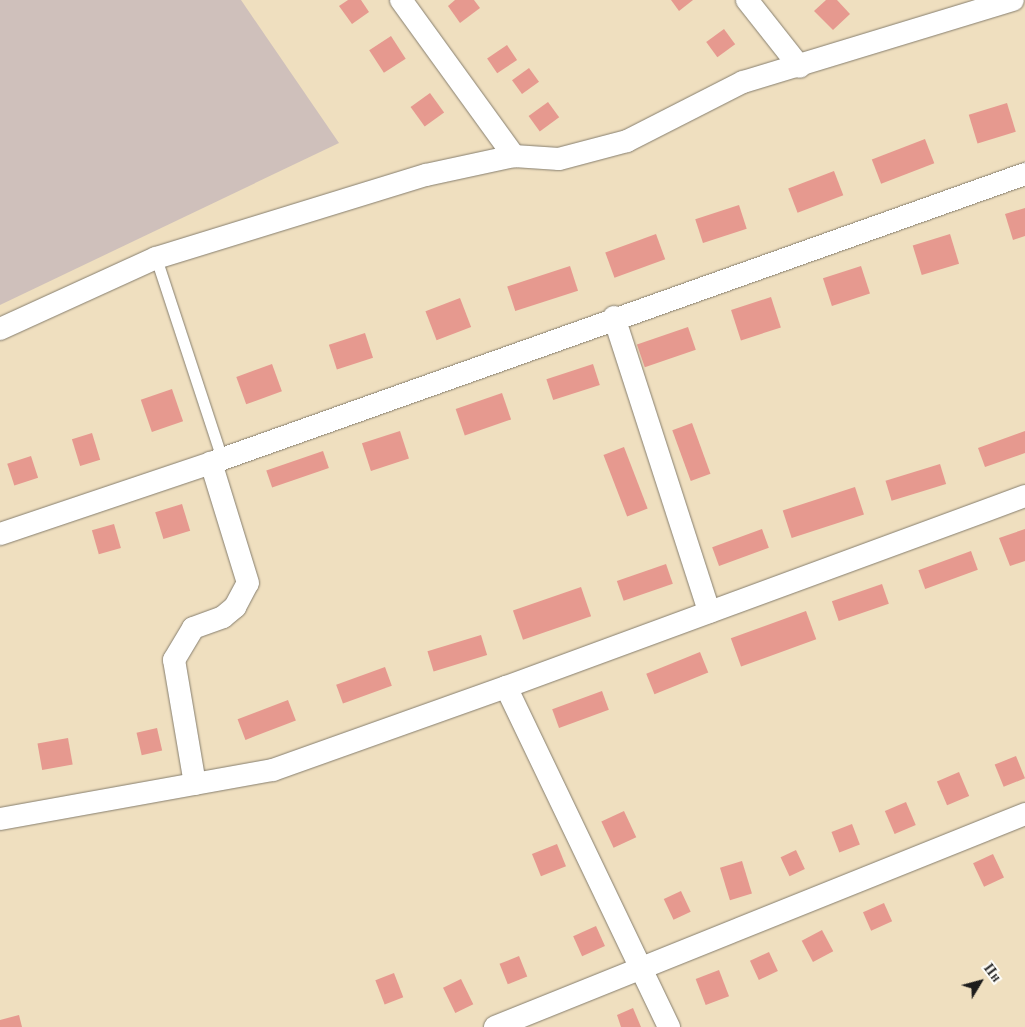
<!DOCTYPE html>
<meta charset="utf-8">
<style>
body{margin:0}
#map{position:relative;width:1025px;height:1027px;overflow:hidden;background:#efdfbf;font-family:"Old Standard TT",serif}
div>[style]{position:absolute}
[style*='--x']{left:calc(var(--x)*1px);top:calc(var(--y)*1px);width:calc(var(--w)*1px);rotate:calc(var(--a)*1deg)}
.industrial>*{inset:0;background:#cfc0bb}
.building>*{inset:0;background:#e6998f;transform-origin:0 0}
.roads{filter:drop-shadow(0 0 1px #867e6e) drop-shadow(0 0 1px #867e6e)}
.lane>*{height:11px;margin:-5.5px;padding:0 5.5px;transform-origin:5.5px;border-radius:5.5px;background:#fff}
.street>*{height:22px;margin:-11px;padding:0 11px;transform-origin:11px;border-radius:11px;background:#fff}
span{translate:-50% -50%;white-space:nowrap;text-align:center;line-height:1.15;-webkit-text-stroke:4.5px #fdfcf7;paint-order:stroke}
.north{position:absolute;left:955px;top:957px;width:50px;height:50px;-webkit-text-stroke:4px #fdfcf7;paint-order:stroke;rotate:53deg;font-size:14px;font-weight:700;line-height:20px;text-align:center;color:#1c1c1c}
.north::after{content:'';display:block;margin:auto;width:18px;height:22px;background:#1c1c1c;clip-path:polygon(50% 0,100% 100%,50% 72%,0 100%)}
</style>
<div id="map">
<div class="industrial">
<div style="clip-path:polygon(0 0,241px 0,339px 143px,0 305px)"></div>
</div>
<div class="building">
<div style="clip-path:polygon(348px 0,361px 0,369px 12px,352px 24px,339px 6px)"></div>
<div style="clip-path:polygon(455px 0,474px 0,480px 8px,460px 23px,448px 6px)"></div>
<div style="clip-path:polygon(671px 0,693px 0,679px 11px)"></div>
<div style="clip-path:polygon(826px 0,837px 0,850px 14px,833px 30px,814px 11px)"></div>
<div style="left:724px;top:29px;width:19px;height:22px;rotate:54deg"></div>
<div style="left:391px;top:36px;width:27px;height:26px;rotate:57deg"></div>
<div style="left:507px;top:45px;width:18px;height:24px;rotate:56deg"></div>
<div style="left:529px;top:68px;width:17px;height:21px;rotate:54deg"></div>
<div style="left:430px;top:93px;width:24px;height:24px;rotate:54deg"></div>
<div style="left:548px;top:102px;width:19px;height:24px;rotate:54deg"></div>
<div style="left:1007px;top:103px;width:30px;height:40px;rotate:73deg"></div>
<div style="left:925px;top:139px;width:26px;height:57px;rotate:69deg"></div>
<div style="left:834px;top:171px;width:26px;height:49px;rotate:69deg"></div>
<div style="left:739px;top:205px;width:25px;height:46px;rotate:72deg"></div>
<div style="clip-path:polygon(1025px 208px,1025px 236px,1013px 240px,1005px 214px)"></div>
<div style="left:656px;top:234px;width:27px;height:54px;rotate:70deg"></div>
<div style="left:950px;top:234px;width:31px;height:39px;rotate:73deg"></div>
<div style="left:570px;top:266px;width:26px;height:66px;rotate:72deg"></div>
<div style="left:861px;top:266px;width:29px;height:40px;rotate:72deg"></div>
<div style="left:771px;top:297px;width:32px;height:42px;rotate:72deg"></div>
<div style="left:460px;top:298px;width:31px;height:37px;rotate:69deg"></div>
<div style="left:688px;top:327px;width:24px;height:54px;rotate:71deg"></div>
<div style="left:365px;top:333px;width:26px;height:38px;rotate:72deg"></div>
<div style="left:272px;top:364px;width:29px;height:38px;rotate:70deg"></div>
<div style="left:593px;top:364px;width:22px;height:49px;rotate:72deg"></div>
<div style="left:172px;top:389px;width:34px;height:33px;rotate:71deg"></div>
<div style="left:502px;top:393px;width:28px;height:49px;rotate:71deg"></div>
<div style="left:692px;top:423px;width:54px;height:21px;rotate:70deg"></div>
<div style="left:400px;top:431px;width:29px;height:40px;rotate:72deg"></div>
<div style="clip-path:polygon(1025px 431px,1025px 453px,985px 467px,978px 448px)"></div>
<div style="left:92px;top:433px;width:28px;height:21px;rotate:73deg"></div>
<div style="left:624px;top:447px;width:66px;height:22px;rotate:69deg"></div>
<div style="left:323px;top:451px;width:18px;height:60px;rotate:71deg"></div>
<div style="left:31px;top:456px;width:23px;height:25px;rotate:72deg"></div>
<div style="left:940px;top:464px;width:21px;height:57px;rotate:73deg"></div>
<div style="left:855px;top:487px;width:29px;height:76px;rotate:72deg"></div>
<div style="left:182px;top:504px;width:28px;height:28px;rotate:73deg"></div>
<div style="left:114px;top:524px;width:25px;height:23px;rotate:74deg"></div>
<div style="left:762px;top:529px;width:20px;height:53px;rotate:70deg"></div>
<div style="clip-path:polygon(1025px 529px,1025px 561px,1010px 566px,999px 538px)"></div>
<div style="left:971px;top:551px;width:20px;height:56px;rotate:70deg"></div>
<div style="left:666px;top:564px;width:21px;height:52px;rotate:71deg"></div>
<div style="left:882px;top:584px;width:21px;height:53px;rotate:71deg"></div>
<div style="left:581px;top:587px;width:31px;height:72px;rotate:71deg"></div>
<div style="left:806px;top:611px;width:30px;height:80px;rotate:70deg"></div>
<div style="left:481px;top:635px;width:21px;height:56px;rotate:73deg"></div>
<div style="left:700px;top:652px;width:22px;height:58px;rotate:68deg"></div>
<div style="left:385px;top:667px;width:20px;height:52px;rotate:70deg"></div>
<div style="left:602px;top:691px;width:20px;height:53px;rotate:70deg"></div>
<div style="left:288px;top:700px;width:22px;height:54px;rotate:69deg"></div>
<div style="left:157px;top:728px;width:23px;height:21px;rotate:77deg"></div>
<div style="left:68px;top:738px;width:27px;height:31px;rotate:80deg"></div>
<div style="left:1016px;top:756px;width:24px;height:23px;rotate:68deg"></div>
<div style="left:959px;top:772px;width:26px;height:24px;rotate:67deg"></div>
<div style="left:906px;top:802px;width:25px;height:23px;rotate:67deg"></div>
<div style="left:624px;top:811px;width:29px;height:25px;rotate:65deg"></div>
<div style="left:852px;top:824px;width:22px;height:22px;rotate:69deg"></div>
<div style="left:557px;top:844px;width:24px;height:27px;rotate:68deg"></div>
<div style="left:796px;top:850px;width:21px;height:17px;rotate:65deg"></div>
<div style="left:993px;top:854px;width:26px;height:22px;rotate:65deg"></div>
<div style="left:742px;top:861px;width:34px;height:23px;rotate:73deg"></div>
<div style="left:681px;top:891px;width:23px;height:19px;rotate:65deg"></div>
<div style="left:884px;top:903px;width:20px;height:23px;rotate:66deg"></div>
<div style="left:596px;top:926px;width:22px;height:25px;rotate:66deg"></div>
<div style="left:822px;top:930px;width:24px;height:23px;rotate:62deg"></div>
<div style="left:769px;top:952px;width:21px;height:21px;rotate:65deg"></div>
<div style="left:519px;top:956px;width:22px;height:21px;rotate:68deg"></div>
<div style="left:719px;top:970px;width:28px;height:25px;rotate:69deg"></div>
<div style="left:394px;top:973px;width:26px;height:20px;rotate:69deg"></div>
<div style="left:461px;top:979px;width:28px;height:20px;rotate:64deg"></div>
<div style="clip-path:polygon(633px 1008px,641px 1027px,621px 1027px,617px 1015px)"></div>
<div style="clip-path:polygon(19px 1015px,22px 1027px,0 1027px,0 1020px)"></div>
</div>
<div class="roads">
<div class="lane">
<div style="--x:156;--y:258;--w:212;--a:71.8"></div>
</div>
<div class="street">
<div style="--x:401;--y:0;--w:193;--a:54.1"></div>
<div style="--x:747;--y:0;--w:85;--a:51.7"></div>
<div style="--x:614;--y:317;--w:310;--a:72.1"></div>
<div style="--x:0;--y:329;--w:171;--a:-24.5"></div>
<div style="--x:156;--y:258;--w:282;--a:-17.1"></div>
<div style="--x:426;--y:175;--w:90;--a:-12.2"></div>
<div style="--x:514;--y:156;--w:45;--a:3.8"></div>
<div style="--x:559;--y:159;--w:70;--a:-14.8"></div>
<div style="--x:627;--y:141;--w:130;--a:-27"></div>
<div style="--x:743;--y:82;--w:282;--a:-16.9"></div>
<div style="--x:0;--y:534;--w:223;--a:-18.6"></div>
<div style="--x:211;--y:463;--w:864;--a:-19.55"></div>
<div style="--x:195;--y:784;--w:126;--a:-99.6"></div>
<div style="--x:174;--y:660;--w:37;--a:-59"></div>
<div style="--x:193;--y:628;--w:32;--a:-20"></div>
<div style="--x:223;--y:617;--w:16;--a:-40"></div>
<div style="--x:235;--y:607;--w:27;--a:-62"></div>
<div style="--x:248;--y:583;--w:126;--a:-107.1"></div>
<div style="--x:0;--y:819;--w:277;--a:-10.2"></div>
<div style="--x:273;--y:770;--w:247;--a:-19.6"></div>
<div style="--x:495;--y:1027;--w:571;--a:-21.89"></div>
<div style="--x:669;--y:1027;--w:377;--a:-115.6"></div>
<div style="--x:506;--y:687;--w:553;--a:-20.2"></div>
</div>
</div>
<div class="north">Пн</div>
</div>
